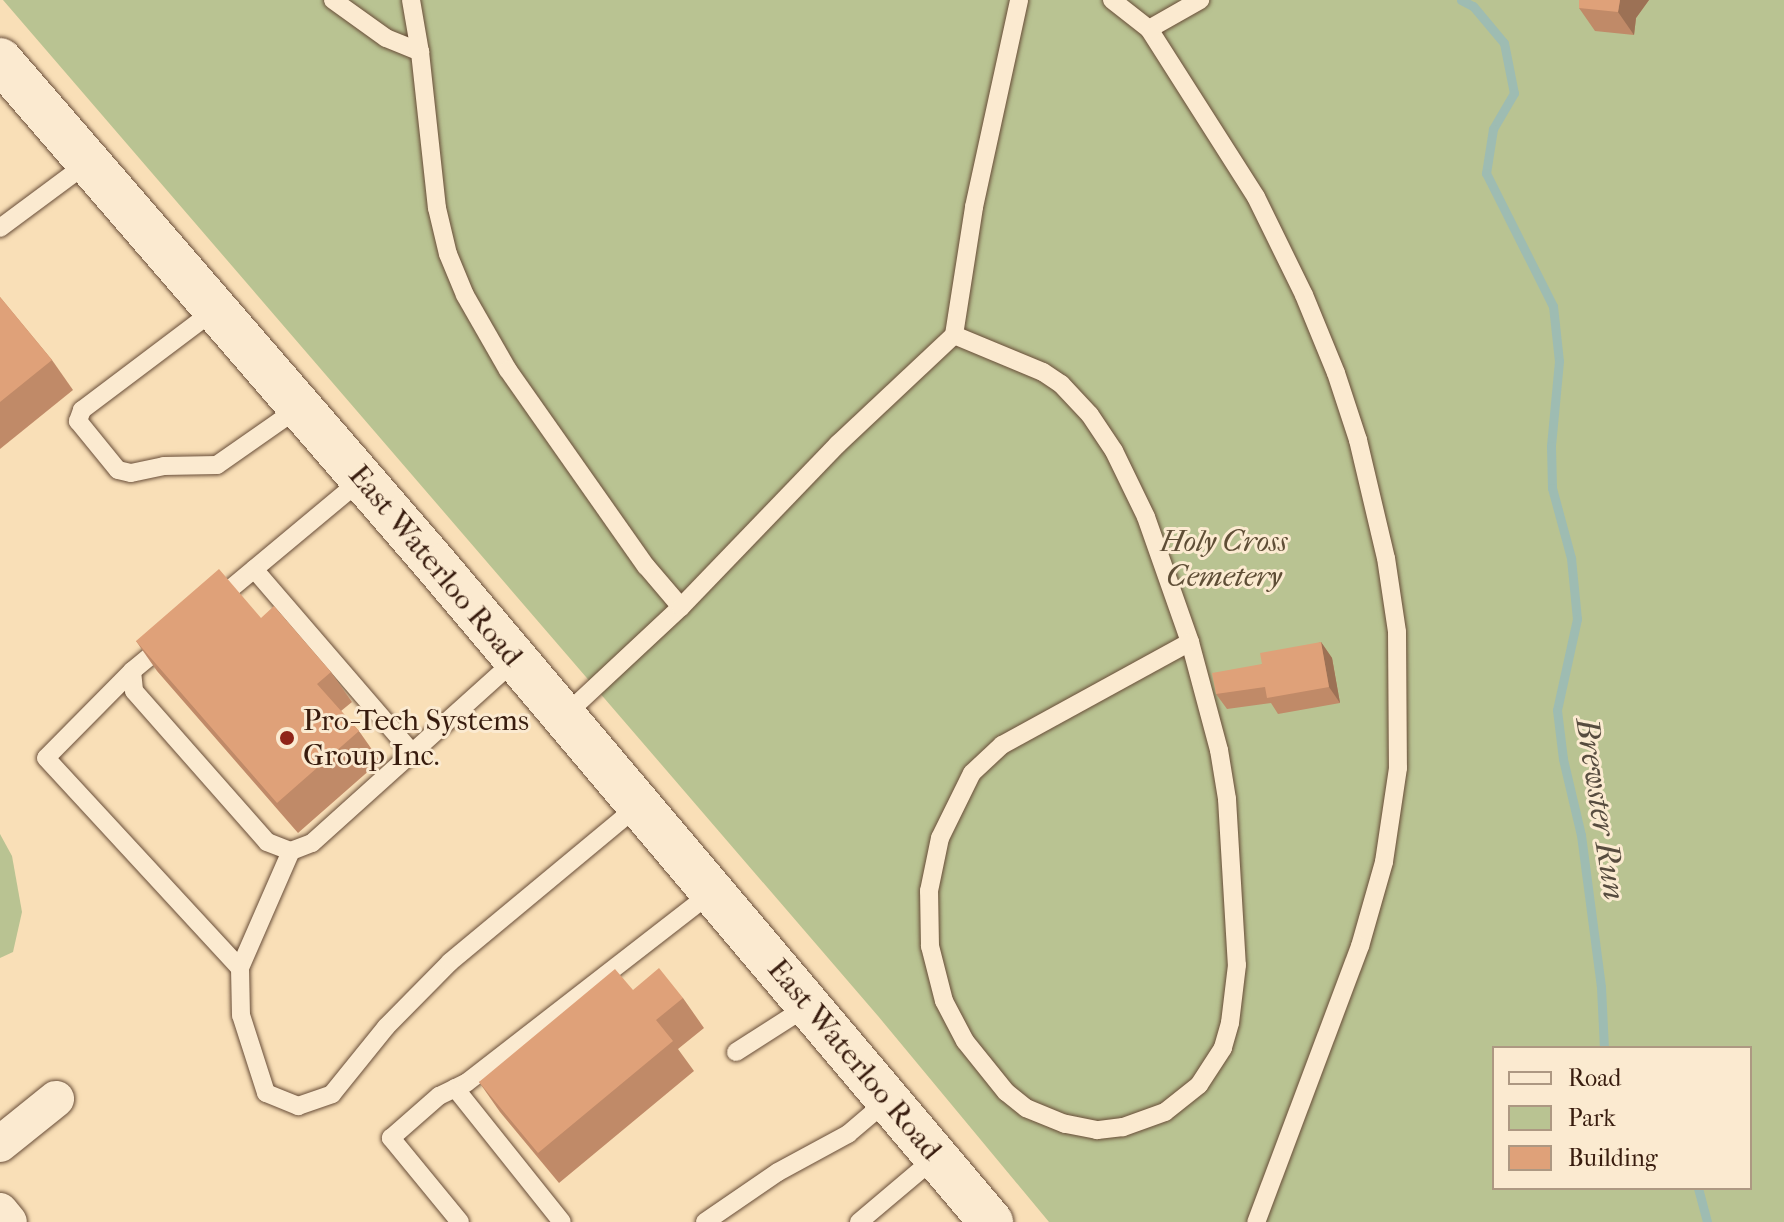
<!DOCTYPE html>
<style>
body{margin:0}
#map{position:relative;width:1784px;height:1222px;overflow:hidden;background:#f9dfb7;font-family:"IM FELL French Canon",serif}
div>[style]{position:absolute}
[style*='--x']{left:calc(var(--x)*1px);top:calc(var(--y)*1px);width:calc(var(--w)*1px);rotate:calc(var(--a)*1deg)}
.green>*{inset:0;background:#b9c392}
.stream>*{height:9px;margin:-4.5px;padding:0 4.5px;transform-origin:4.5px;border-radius:4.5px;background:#9ebcb2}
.roads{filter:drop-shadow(0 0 2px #684d38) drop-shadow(0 0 2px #684d38)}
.lane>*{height:18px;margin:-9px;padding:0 9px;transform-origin:9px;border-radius:9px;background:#fbead0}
.street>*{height:36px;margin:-18px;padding:0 18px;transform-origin:18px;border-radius:18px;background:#fbead0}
.secondary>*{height:44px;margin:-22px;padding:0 22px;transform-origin:22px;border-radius:22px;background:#fbead0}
.wall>*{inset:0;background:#c08a68}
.shaded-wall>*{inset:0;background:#9c7155}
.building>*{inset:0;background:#dfa179}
.dots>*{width:22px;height:22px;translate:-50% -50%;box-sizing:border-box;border:4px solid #fbead0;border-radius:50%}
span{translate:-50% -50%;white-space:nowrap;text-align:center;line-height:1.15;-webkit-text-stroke:6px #fbead0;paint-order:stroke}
.park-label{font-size:30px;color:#5f4e36;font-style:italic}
.street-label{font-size:30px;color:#381c0e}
.poi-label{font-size:30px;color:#381c0e}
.left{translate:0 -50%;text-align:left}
.water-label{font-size:32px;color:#574c3f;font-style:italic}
.legend{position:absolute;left:1492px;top:1046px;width:260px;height:144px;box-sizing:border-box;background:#fbead0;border:2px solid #ad9882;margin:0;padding:10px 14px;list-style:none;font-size:24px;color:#381c0e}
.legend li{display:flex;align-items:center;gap:16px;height:40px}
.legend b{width:40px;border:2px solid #ad9882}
</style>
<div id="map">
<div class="green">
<div style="clip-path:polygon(evenodd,3px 0,1784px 0,1784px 1222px,1049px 1222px,878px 1016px,3px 0,1494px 1048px,1750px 1048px,1750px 1188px,1494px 1188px,1494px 1048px)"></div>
<div style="clip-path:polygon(0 834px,12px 856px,22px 912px,13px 952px,0 958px)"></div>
</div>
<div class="stream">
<div style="--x:1461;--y:0;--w:13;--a:27"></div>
<div style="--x:1473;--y:6;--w:48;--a:50"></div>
<div style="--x:1504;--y:43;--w:51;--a:78.7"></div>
<div style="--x:1514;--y:93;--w:42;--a:120.3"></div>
<div style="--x:1493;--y:129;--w:45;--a:99"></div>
<div style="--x:1486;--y:173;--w:149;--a:63.3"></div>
<div style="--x:1553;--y:306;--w:55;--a:83.8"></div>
<div style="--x:1559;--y:361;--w:85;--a:95.4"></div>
<div style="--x:1551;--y:446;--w:42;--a:88.6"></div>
<div style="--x:1552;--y:488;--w:73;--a:74.8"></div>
<div style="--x:1571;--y:558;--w:61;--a:84.4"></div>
<div style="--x:1577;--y:619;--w:93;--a:102.4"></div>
<div style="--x:1557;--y:710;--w:49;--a:83"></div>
<div style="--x:1563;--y:759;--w:78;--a:76.7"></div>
<div style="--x:1581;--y:835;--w:153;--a:82.5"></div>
<div style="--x:1601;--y:987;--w:61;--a:87.2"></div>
<div style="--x:1698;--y:1188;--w:35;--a:75"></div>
</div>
<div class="roads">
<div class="lane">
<div style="--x:333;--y:0;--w:65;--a:35.6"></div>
<div style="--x:386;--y:38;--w:37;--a:22"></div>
<div style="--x:420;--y:52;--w:157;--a:83.8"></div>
<div style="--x:437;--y:208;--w:47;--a:76.6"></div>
<div style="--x:448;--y:254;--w:44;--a:67.5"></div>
<div style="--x:465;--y:295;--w:86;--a:60.2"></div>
<div style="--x:508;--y:370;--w:240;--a:54.9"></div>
<div style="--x:646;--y:566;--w:54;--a:49.5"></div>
<div style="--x:411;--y:0;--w:53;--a:80.2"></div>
<div style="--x:1112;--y:0;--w:47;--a:38.1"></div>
<div style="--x:1149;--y:29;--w:199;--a:57.5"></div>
<div style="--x:1256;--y:197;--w:109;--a:63.9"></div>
<div style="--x:1304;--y:295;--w:84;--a:67.7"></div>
<div style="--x:1336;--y:373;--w:71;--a:71.8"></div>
<div style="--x:1358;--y:440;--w:121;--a:76.7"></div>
<div style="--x:1386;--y:558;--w:75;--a:81.5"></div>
<div style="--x:1397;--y:632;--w:136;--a:89.6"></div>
<div style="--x:1398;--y:768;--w:95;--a:98.5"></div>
<div style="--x:1384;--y:862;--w:87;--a:105.9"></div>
<div style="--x:1360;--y:946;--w:295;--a:110.6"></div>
<div style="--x:1149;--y:29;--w:59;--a:-29.6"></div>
<div style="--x:0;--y:228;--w:111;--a:-36.6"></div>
<div style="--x:216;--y:309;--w:168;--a:143"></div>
<div style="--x:82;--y:410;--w:12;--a:110"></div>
<div style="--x:78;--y:421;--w:63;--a:50.8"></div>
<div style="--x:118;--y:470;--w:13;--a:13"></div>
<div style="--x:131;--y:473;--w:34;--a:-12"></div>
<div style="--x:164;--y:466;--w:53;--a:-1.1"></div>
<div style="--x:217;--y:465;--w:101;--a:-34.9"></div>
<div style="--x:954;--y:335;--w:96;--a:22.6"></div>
<div style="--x:1043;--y:372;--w:22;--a:34"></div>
<div style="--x:1061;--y:384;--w:42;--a:46.9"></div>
<div style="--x:1090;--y:415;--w:43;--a:56.3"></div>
<div style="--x:1114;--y:451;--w:73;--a:64.1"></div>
<div style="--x:1146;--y:517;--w:133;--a:70.6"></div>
<div style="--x:1190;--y:642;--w:112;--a:75"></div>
<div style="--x:1219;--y:750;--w:50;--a:80.7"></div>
<div style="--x:1227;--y:799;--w:166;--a:86.6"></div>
<div style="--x:1237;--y:965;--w:58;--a:96.9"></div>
<div style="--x:1230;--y:1023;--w:26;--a:106"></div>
<div style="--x:1223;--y:1048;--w:44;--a:123"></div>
<div style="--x:1199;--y:1085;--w:43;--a:141.5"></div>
<div style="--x:1165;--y:1112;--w:45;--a:160.3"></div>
<div style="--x:1123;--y:1127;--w:26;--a:173"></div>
<div style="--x:1097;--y:1130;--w:33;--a:-169"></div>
<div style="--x:1065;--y:1124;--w:42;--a:-157.7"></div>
<div style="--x:1026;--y:1108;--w:26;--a:-141"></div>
<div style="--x:1006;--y:1092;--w:65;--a:-128.8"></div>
<div style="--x:965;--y:1041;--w:45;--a:-117.7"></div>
<div style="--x:944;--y:1001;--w:57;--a:-104.3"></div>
<div style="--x:930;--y:946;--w:55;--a:-91"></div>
<div style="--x:929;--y:891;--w:54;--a:-78.3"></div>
<div style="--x:940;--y:838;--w:72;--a:-63.8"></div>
<div style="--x:972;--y:773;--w:41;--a:-43"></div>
<div style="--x:1002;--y:745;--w:214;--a:-28.7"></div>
<div style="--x:254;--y:569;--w:243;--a:49.3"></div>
<div style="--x:217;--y:600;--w:189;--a:-39.8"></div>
<div style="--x:166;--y:643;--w:44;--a:140.5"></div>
<div style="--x:132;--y:671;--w:20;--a:84"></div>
<div style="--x:134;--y:691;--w:201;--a:48.6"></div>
<div style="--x:267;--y:842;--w:26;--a:21"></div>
<div style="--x:291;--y:851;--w:22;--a:-21"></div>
<div style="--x:312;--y:843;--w:273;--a:-42"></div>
<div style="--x:132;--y:671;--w:122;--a:134.7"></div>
<div style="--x:46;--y:758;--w:286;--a:47.3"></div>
<div style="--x:563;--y:717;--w:161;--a:-43"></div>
<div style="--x:681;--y:607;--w:226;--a:-46.1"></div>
<div style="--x:838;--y:444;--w:159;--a:-43.2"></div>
<div style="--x:954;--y:335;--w:130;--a:-81.1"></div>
<div style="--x:974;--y:207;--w:212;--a:-77.7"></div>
<div style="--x:291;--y:851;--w:128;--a:113.6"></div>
<div style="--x:240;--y:968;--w:47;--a:88.8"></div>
<div style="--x:241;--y:1015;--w:82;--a:72.2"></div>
<div style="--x:266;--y:1093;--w:35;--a:22"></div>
<div style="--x:298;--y:1106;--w:36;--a:-19"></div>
<div style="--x:332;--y:1094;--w:86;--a:-51.1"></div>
<div style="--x:386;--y:1027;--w:91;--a:-45.4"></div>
<div style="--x:450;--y:962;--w:244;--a:-39.7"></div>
<div style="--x:736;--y:1052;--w:85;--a:-32.6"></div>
<div style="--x:455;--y:1088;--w:171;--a:51.4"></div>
<div style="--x:460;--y:1222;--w:109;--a:-129.4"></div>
<div style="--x:391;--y:1138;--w:64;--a:-41.2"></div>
<div style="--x:439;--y:1096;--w:30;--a:-26"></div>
<div style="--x:466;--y:1083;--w:311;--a:-37.8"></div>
<div style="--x:705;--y:1222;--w:88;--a:-34.4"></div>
<div style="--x:778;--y:1172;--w:80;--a:-28.5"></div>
<div style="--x:848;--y:1134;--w:52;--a:-40.4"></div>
<div style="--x:859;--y:1222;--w:101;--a:-40.2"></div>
</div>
<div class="street">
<div style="--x:0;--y:1144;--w:72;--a:-38.8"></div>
<div style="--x:0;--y:1211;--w:14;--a:51"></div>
</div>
<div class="secondary">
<div style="--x:0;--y:60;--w:669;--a:49.18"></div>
<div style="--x:437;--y:566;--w:859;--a:49.82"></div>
</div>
</div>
<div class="wall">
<div style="clip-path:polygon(1579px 0,1649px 0,1636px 18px,1634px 35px,1595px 31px,1579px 8px)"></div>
<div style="clip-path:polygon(0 297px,52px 360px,73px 390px,0 449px)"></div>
<div style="clip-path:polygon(261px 618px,331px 672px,352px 702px,341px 711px,359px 731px,380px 761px,298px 833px,157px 671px,136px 641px)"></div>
<div style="clip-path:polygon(1321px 642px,1332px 658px,1340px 703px,1278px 714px,1271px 703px,1227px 709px,1216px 694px,1262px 664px)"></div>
<div style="clip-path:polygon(633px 990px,683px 998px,704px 1028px,678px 1049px,694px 1071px,559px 1183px,500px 1112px,479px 1082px)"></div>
</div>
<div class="shaded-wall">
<div style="clip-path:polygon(1620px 0,1649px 0,1636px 18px,1634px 35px,1618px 12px)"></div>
<div style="clip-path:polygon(1321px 642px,1332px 658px,1340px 703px,1329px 687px)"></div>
</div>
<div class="building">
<div style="clip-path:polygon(1579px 0,1620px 0,1618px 12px,1579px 8px)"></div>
<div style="clip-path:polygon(0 297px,52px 360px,0 402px)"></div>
<div style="clip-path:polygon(219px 569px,261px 618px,274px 606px,331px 672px,317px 684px,359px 731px,277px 803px,136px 641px)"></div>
<div style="clip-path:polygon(1321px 642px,1329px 687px,1267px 698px,1265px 687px,1216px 694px,1212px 673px,1262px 664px,1260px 653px)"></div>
<div style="clip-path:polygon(659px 968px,683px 998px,656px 1020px,673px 1041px,538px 1153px,479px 1082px,615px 969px,633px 990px)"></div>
</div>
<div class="dots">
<div style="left:287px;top:738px;background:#8f2418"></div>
</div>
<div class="park-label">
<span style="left:1224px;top:559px">Holy Cross<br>Cemetery</span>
</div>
<div class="street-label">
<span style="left:435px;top:566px;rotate:50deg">East Waterloo Road</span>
<span style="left:854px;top:1060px;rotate:50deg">East Waterloo Road</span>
</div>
<div class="poi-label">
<span class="left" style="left:303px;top:738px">Pro-Tech Systems<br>Group Inc.</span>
</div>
<div class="water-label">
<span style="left:1600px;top:809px;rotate:81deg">Brewster Run</span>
</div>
<ul class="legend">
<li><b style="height:10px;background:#fbead0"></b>Road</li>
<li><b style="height:22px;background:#b9c392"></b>Park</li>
<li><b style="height:22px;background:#dfa179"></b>Building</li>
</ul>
</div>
